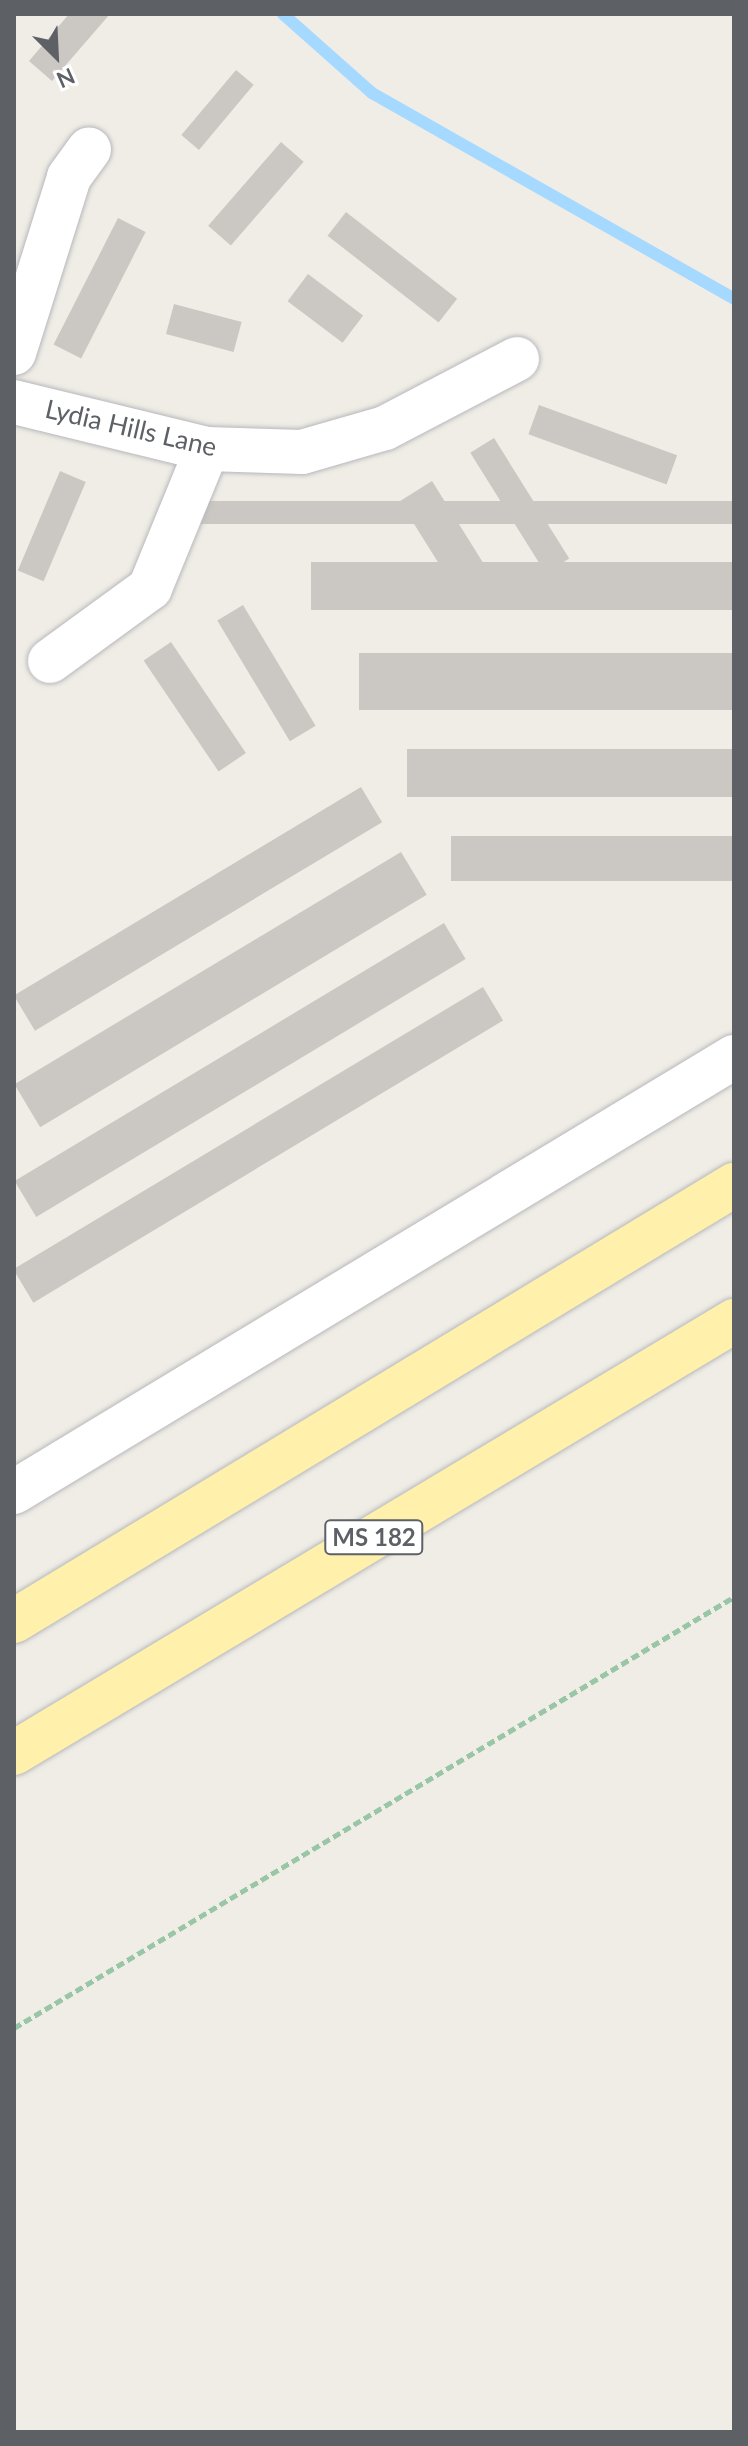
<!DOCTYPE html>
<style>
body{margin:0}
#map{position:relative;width:748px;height:2446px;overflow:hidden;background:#f0ede6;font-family:Lato,sans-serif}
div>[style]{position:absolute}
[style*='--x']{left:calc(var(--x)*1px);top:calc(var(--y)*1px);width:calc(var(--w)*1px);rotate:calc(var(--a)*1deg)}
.stream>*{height:12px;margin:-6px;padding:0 6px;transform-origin:6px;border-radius:6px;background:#a6d9ff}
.building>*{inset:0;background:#cbc8c3;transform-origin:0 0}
.path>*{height:5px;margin-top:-2.5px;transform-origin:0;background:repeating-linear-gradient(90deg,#99c6a6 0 8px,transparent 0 12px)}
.roads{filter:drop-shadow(0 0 2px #b6b8bc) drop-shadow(0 0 2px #b6b8bc)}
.minor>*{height:44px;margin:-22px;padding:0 22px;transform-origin:22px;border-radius:22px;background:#fff}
.major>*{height:44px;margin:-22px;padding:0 22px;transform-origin:22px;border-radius:22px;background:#fff1ab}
span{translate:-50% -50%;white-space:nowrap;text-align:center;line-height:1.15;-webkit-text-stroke:7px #fff;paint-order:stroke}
.shield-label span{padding:2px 6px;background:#fff;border:2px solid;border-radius:6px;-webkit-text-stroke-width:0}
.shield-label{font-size:24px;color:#5d6166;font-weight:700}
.street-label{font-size:26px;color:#5d6166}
.frame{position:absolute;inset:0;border:16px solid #5d6166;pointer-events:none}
.north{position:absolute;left:16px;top:16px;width:80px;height:80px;-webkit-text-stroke:6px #fff;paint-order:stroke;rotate:156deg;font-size:22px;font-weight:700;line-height:32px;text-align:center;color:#5d6166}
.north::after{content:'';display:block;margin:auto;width:28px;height:36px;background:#5d6166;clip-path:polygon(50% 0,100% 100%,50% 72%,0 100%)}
</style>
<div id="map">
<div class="stream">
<div style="--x:283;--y:14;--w:119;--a:41.6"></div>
<div style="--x:372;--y:93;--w:417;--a:29.6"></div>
</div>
<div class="building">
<div style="clip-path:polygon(69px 14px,110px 14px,52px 81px,29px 61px)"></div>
<div style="left:236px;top:70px;width:23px;height:85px;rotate:40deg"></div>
<div style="left:281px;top:142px;width:30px;height:111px;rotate:41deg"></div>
<div style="left:346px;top:212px;width:141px;height:30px;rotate:38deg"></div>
<div style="left:118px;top:218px;width:31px;height:142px;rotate:27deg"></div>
<div style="left:308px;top:274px;width:69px;height:34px;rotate:37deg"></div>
<div style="left:174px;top:304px;width:70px;height:31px;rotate:15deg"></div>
<div style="left:539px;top:405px;width:147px;height:31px;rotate:20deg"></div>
<div style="left:494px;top:438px;width:142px;height:28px;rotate:58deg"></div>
<div style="left:60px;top:471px;width:28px;height:108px;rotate:23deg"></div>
<div style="left:432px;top:481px;width:127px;height:38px;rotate:58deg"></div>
<div style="left:734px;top:501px;width:23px;height:558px;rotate:90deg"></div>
<div style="left:734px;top:562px;width:48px;height:423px;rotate:90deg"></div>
<div style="left:243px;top:605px;width:141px;height:30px;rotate:59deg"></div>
<div style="left:171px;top:642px;width:134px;height:33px;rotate:56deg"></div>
<div style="left:734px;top:653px;width:57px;height:375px;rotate:90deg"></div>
<div style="left:734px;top:749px;width:48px;height:327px;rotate:90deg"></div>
<div style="left:361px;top:787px;width:41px;height:405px;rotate:59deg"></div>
<div style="left:734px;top:836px;width:45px;height:283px;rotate:90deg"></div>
<div style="left:401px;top:852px;width:50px;height:451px;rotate:59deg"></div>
<div style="left:444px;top:923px;width:42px;height:501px;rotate:59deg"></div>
<div style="left:483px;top:987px;width:39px;height:548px;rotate:59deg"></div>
</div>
<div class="path">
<div style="--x:14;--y:2028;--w:839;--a:-30.91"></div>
</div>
<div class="roads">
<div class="minor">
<div style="--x:14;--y:353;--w:184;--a:-72.6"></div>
<div style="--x:69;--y:177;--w:34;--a:-54"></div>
<div style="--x:14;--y:402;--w:199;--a:13.7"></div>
<div style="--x:207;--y:449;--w:95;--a:1.8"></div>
<div style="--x:302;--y:452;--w:86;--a:-16.1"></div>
<div style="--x:385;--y:428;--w:149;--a:-27.6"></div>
<div style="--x:50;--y:661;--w:124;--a:-36.1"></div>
<div style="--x:150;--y:588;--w:150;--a:-67.7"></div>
<div style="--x:14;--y:1492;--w:841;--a:-31.14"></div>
</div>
<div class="major">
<div style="--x:14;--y:1621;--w:842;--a:-31.2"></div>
<div style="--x:14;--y:1753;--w:840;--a:-30.96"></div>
</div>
</div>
<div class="shield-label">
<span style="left:374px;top:1537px">MS 182</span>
</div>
<div class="street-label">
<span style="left:131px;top:428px;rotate:13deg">Lydia Hills Lane</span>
</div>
<div class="frame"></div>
<div class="north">N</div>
</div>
